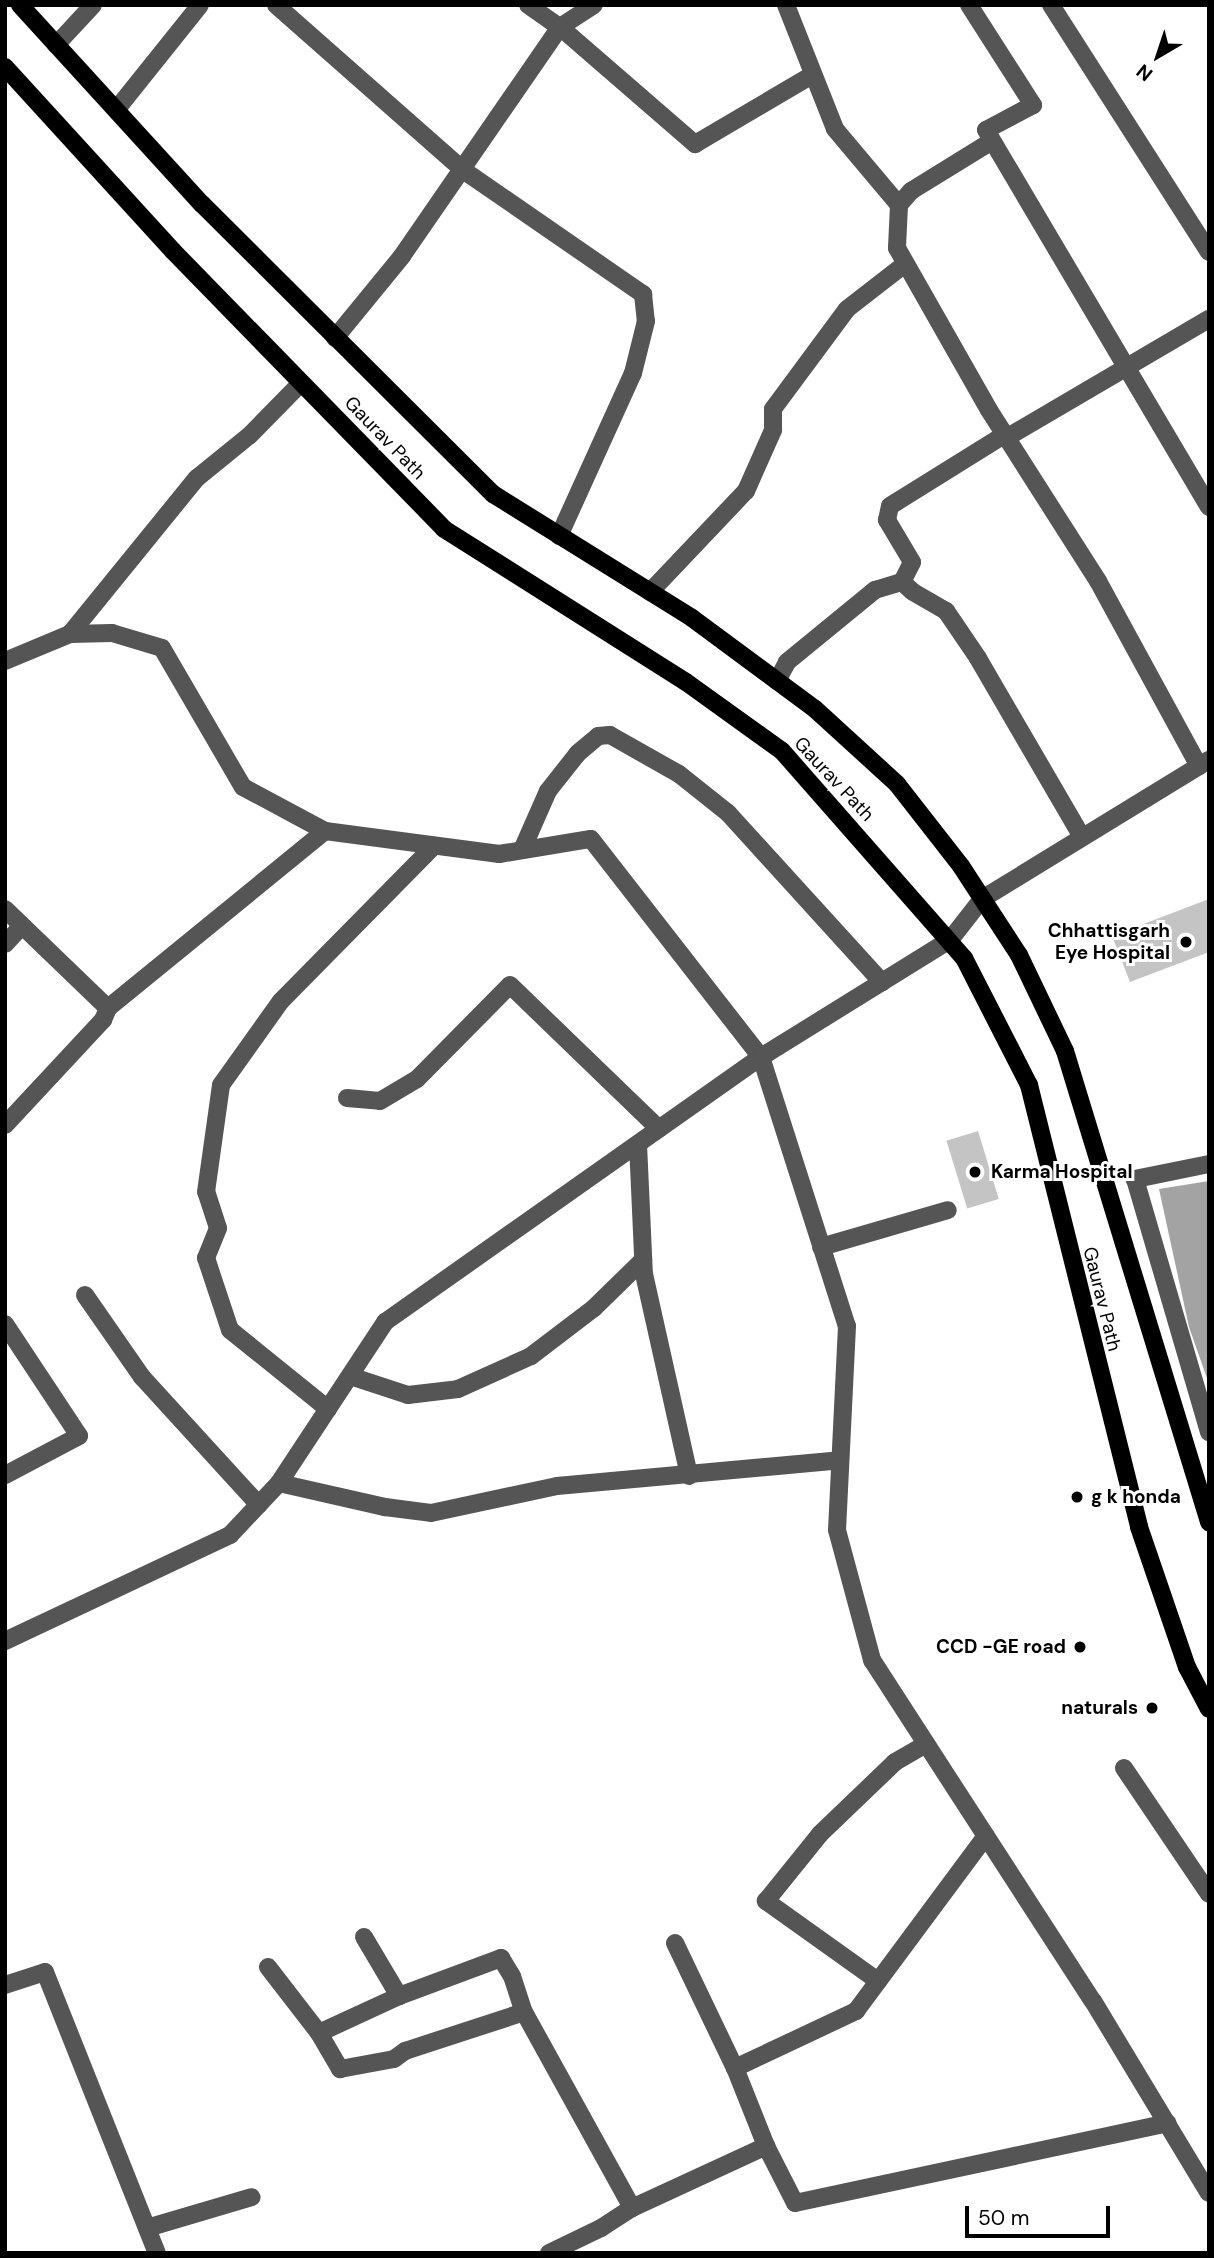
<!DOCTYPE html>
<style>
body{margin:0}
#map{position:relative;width:1214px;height:2258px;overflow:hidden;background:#fff;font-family:"DM Sans",sans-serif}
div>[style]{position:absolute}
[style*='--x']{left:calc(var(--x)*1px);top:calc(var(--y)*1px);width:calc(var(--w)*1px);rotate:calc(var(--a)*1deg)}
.water>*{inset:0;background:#a3a3a3}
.building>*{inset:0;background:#c4c4c4;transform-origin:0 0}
.minor>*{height:18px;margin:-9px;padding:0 9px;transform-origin:9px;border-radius:9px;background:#555}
.major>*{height:18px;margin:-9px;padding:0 9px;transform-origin:9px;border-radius:9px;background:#000}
.dots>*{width:19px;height:19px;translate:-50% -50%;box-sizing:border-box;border:4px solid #fff;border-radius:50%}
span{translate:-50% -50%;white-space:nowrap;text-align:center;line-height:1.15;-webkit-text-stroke:6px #fff;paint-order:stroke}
.street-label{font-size:19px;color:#000}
.poi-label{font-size:19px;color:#000;font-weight:700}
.right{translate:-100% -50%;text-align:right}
.left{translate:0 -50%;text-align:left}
.frame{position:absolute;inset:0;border:7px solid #000;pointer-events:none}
.north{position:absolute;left:1123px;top:21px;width:70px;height:70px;-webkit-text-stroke:5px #fff;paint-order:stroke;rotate:219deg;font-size:19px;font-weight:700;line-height:28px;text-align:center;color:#000}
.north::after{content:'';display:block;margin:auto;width:24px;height:32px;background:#000;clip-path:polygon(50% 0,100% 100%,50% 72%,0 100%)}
.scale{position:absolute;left:965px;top:2206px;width:145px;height:32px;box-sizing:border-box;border:4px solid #000;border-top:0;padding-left:9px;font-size:21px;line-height:24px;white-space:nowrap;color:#000;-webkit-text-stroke:5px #fff;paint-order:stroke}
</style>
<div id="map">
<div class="water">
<div style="clip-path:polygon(1209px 1181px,1209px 1384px,1189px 1327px,1159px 1189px)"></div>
</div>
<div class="building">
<div style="clip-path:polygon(1209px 899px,1209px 952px,1130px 982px,1112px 936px)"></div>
<div style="left:978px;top:1131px;width:71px;height:33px;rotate:73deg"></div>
</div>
<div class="minor">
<div style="--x:276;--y:5;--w:249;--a:41.4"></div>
<div style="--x:463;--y:170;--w:219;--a:34.6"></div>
<div style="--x:643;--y:294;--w:27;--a:84"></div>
<div style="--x:646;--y:321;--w:54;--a:104"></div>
<div style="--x:633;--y:373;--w:179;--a:114.4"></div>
<div style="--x:528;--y:5;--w:39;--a:35"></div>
<div style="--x:560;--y:27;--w:179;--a:40.9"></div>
<div style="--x:695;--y:144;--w:136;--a:-30.5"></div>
<div style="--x:786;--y:5;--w:133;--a:68.4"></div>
<div style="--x:835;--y:129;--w:99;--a:49.9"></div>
<div style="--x:969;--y:5;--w:119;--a:57.4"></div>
<div style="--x:1033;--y:105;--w:53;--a:152"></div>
<div style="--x:986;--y:130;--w:438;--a:59.4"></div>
<div style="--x:1051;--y:5;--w:293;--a:57.4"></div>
<div style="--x:56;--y:45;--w:54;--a:-47.2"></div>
<div style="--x:116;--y:110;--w:134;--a:-51.3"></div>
<div style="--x:992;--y:141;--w:95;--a:148.3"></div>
<div style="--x:911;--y:191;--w:18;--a:131"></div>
<div style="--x:899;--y:205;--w:43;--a:92.7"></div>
<div style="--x:897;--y:248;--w:186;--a:60.4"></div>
<div style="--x:989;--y:410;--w:203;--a:57.5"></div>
<div style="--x:1098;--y:581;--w:211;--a:61.4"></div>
<div style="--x:335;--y:338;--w:106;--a:-50.7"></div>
<div style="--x:402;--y:256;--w:278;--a:-55.4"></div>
<div style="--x:560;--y:27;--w:40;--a:-32.9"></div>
<div style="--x:650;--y:592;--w:139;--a:-46.5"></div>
<div style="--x:746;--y:491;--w:67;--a:-66.1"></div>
<div style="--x:773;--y:430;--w:21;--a:-90"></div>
<div style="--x:773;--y:409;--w:124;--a:-53.5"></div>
<div style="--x:847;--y:309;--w:73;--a:-37.8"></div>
<div style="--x:70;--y:634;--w:201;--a:-50.9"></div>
<div style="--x:197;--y:478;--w:68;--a:-39.1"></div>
<div style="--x:250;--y:435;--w:73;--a:-45.6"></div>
<div style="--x:5;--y:661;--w:70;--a:-22.6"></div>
<div style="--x:70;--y:634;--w:42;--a:-1.4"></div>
<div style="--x:112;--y:633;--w:52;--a:16.7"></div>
<div style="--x:162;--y:648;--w:161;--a:59.8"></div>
<div style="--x:243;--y:787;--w:93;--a:28.2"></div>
<div style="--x:325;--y:831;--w:176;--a:7.5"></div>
<div style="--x:499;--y:854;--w:93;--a:-9.3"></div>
<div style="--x:591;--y:839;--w:276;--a:52.1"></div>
<div style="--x:761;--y:1057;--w:282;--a:72.3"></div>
<div style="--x:847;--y:1326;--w:204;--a:92.8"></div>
<div style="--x:837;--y:1530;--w:135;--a:74.9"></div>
<div style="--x:872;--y:1660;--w:406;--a:57.1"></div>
<div style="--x:1093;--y:2001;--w:224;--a:58.9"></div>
<div style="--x:777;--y:681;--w:21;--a:-62"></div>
<div style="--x:787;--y:662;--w:114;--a:-39.3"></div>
<div style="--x:875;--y:590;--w:28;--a:-17"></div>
<div style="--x:1082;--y:837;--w:207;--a:-120.2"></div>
<div style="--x:978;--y:658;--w:57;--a:-124.2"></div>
<div style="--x:946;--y:611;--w:39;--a:-150"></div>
<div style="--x:912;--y:591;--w:13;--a:-138"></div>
<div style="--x:902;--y:582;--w:22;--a:-63"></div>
<div style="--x:912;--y:562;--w:49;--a:-120.8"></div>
<div style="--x:887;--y:520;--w:14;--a:-78"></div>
<div style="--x:890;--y:506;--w:134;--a:-31.9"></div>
<div style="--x:1004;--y:435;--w:7;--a:0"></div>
<div style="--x:1011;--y:435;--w:229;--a:-30.4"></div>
<div style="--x:522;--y:850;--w:64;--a:-66.2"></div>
<div style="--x:548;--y:791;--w:48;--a:-51.7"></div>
<div style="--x:578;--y:753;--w:26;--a:-40"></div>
<div style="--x:598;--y:736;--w:12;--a:-5"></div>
<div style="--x:610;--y:735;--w:79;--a:29.5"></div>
<div style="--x:679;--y:774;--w:63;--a:38.5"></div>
<div style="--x:728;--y:813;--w:229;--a:47.7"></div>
<div style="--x:5;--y:909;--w:143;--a:43.9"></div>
<div style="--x:5;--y:944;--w:25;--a:-47"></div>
<div style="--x:347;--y:1098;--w:33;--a:5"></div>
<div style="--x:380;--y:1101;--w:43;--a:-30.7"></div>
<div style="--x:417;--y:1079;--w:132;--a:-45.3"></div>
<div style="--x:510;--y:985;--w:207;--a:44"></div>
<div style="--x:5;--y:1125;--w:144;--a:-47"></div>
<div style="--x:103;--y:1020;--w:13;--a:-67"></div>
<div style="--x:108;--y:1008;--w:280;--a:-39.2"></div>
<div style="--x:638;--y:1144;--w:130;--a:87.4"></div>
<div style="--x:644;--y:1274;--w:207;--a:77.4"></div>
<div style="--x:1209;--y:1164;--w:76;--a:168.5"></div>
<div style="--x:1135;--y:1179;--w:264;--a:73.7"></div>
<div style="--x:821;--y:1247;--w:132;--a:-16.2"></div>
<div style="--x:85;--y:1295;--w:100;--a:55.2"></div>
<div style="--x:142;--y:1377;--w:173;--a:47.6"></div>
<div style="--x:5;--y:1324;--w:134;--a:56.5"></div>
<div style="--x:79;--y:1436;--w:84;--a:152.2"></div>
<div style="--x:350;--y:1376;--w:61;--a:18.1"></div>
<div style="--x:408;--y:1395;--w:50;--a:-6.8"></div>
<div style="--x:458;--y:1389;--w:80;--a:-24.3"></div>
<div style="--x:531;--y:1356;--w:79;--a:-37.3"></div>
<div style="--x:594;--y:1308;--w:69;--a:-44.4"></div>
<div style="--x:328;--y:1409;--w:126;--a:-141.1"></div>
<div style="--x:230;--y:1330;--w:76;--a:-108.4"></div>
<div style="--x:206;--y:1258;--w:32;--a:-68"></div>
<div style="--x:218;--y:1228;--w:38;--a:-108"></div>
<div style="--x:206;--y:1192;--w:108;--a:-82"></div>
<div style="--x:221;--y:1085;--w:103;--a:-54.5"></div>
<div style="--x:281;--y:1001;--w:218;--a:-45.4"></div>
<div style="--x:279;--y:1483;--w:109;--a:12.8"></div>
<div style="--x:385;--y:1507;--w:46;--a:7.4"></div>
<div style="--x:431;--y:1513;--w:129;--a:-12.1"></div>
<div style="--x:557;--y:1486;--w:284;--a:-5.2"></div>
<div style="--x:5;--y:1641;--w:249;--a:-25.2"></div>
<div style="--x:230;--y:1535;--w:71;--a:-46.7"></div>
<div style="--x:279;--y:1483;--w:193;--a:-56.6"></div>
<div style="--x:385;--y:1322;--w:460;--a:-35.2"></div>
<div style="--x:761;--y:1057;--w:222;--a:-31.8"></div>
<div style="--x:950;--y:940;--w:52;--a:-52"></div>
<div style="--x:982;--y:899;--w:266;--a:-31.5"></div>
<div style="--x:1124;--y:1768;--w:152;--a:56"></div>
<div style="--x:364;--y:1937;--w:69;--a:59.3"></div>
<div style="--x:675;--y:1943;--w:139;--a:64.4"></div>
<div style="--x:735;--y:2068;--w:84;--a:68.3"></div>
<div style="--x:766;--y:2146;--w:64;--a:63"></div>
<div style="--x:795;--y:2203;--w:381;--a:-12.1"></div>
<div style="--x:268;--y:1967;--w:83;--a:52.3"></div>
<div style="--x:319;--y:2033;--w:42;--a:59.7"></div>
<div style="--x:340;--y:2069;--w:55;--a:-10.5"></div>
<div style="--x:394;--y:2059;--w:14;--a:-36"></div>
<div style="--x:405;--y:2051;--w:125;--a:-18.1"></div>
<div style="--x:878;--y:1981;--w:138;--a:-144.5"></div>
<div style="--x:766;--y:1901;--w:86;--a:-51.1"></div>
<div style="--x:820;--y:1834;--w:104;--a:-43.8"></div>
<div style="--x:895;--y:1762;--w:36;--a:-30"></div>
<div style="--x:5;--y:1985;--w:42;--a:-18"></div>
<div style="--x:45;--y:1972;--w:302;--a:68.3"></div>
<div style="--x:319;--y:2033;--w:88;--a:-24.8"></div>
<div style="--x:399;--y:1996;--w:109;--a:-20.4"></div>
<div style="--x:501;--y:1958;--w:21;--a:59"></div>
<div style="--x:512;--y:1976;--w:38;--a:72"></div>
<div style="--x:524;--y:2012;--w:224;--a:61.1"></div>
<div style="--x:735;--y:2068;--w:134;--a:-25.2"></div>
<div style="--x:856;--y:2011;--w:218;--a:-53.4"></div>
<div style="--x:147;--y:2228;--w:109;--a:-16.4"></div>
<div style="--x:549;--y:2253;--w:58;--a:-25.7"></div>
<div style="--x:601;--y:2228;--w:37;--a:-33"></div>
<div style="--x:632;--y:2208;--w:148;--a:-24.8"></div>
</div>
<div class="major">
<div style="--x:20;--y:5;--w:270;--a:47.6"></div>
<div style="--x:202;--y:204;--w:411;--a:44.9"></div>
<div style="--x:493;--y:494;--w:234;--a:31.9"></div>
<div style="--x:692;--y:618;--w:153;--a:36.5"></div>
<div style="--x:815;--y:709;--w:111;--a:42.4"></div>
<div style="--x:897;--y:784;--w:104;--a:52"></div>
<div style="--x:961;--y:866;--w:106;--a:56.9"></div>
<div style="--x:1019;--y:955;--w:106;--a:64.4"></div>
<div style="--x:1065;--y:1051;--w:493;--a:73"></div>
<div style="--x:5;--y:67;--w:249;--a:47.6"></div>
<div style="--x:173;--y:251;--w:388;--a:45.7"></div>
<div style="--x:444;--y:529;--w:286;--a:32.3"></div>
<div style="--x:686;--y:682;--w:118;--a:35.7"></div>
<div style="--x:782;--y:751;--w:276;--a:48.7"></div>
<div style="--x:964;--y:958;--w:143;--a:62.9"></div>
<div style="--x:1029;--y:1085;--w:455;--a:76"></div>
<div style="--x:1139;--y:1527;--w:148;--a:71.1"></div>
<div style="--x:1187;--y:1667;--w:47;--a:62.4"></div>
</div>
<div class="dots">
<div style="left:1186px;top:942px;background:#000"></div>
<div style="left:975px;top:1172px;background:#000"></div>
<div style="left:1077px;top:1497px;background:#000"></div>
<div style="left:1080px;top:1647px;background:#000"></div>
<div style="left:1152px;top:1708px;background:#000"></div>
</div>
<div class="street-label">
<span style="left:385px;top:438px;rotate:46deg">Gaurav Path</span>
<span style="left:834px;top:779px;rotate:47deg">Gaurav Path</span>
<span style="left:1102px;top:1299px;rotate:76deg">Gaurav Path</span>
</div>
<div class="poi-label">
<span class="right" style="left:1170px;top:942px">Chhattisgarh<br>Eye Hospital</span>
<span class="left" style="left:991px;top:1172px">Karma Hospital</span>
<span class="left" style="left:1091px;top:1497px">g k honda</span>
<span class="right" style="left:1066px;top:1647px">CCD -GE road</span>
<span class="right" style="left:1138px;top:1708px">naturals</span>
</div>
<div class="frame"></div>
<div class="north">N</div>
<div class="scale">50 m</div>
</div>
